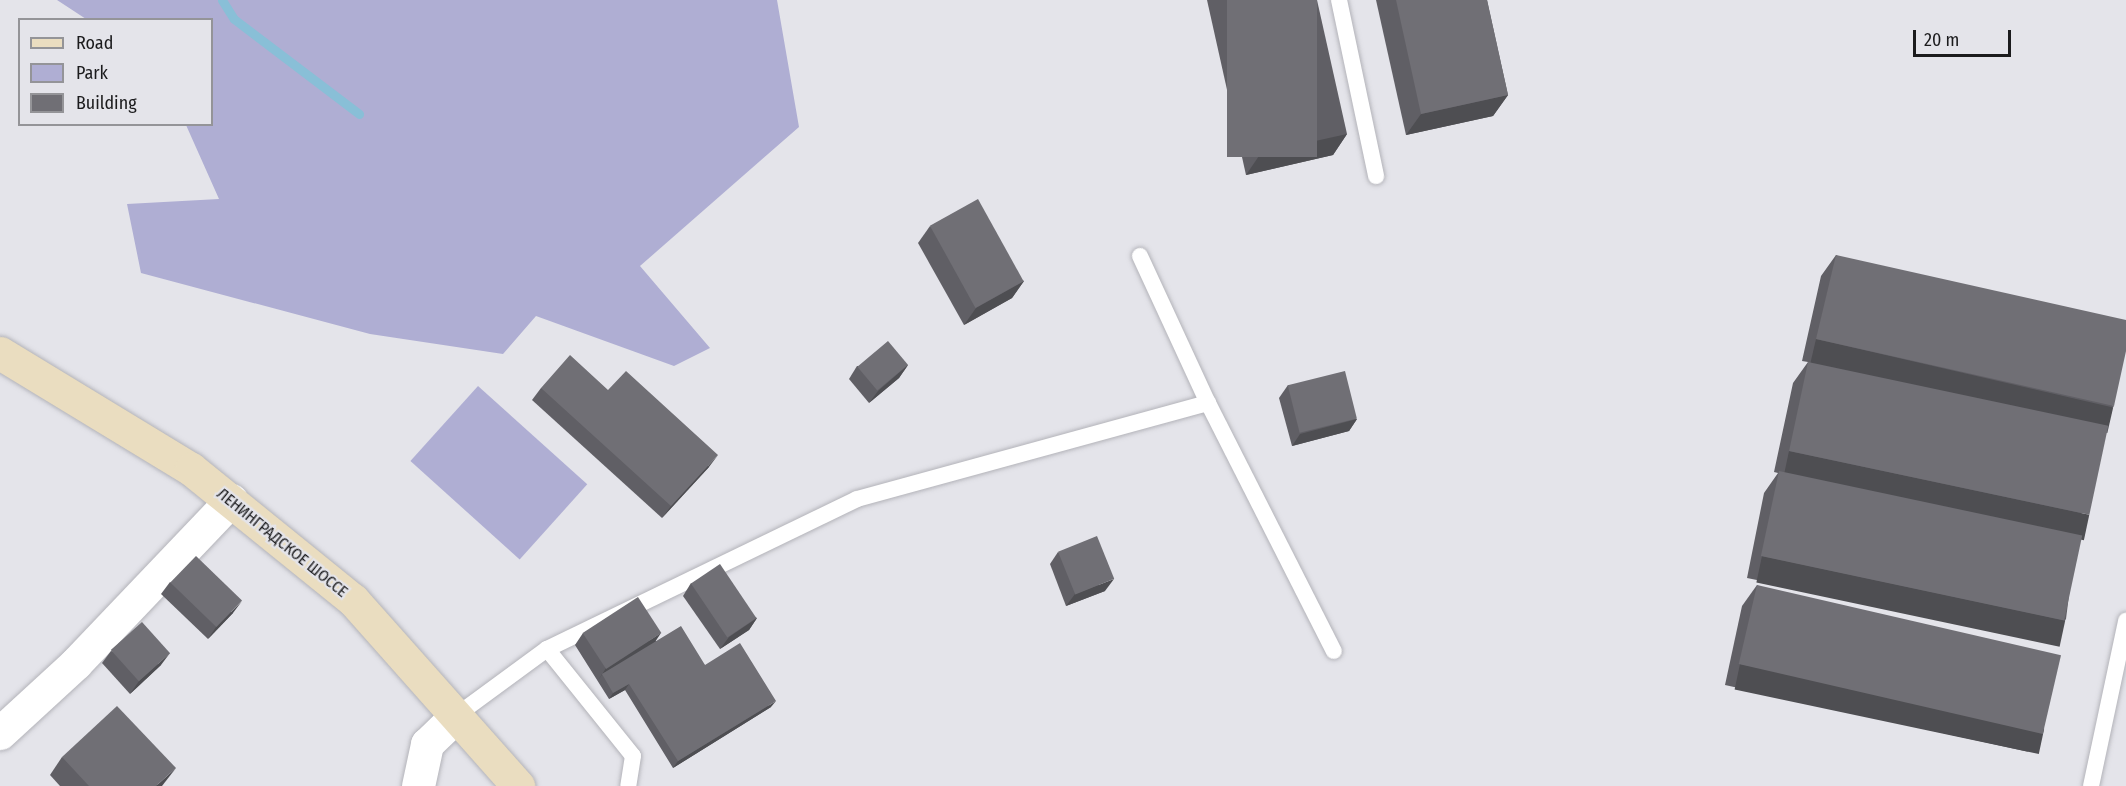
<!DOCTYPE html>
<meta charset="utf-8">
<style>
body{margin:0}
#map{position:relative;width:2126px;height:786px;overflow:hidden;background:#e4e4ea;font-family:"Fira Sans Condensed",sans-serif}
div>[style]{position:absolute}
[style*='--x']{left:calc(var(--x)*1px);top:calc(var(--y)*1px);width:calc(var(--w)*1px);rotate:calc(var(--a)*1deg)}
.green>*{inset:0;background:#afaed3;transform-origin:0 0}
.stream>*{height:9px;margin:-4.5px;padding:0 4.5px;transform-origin:4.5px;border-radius:4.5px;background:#89bfd7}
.roads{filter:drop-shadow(0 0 2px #b3b3b9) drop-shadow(0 0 2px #b3b3b9)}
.service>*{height:16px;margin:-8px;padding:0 8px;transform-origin:8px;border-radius:8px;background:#fff}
.minor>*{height:33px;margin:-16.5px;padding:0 16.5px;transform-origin:16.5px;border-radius:16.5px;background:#fff}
.secondary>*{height:33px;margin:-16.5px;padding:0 16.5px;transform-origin:16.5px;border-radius:16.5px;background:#eaddc0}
.wall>*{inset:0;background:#605f65}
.shaded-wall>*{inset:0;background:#4e4e52;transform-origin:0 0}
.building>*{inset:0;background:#706f75;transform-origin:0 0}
span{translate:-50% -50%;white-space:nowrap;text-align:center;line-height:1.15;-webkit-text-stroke:4.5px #e4e4ea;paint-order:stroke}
.street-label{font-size:16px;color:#1b1b1d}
.legend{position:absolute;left:18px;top:18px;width:195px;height:108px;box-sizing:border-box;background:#e4e4ea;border:2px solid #949498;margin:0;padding:8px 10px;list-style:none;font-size:18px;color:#1b1b1d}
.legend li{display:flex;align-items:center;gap:12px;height:30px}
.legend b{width:30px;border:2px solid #949498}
.scale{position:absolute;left:1913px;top:30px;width:98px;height:27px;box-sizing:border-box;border:3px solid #1b1b1d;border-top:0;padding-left:8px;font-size:18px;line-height:21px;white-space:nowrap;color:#1b1b1d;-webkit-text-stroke:4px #e4e4ea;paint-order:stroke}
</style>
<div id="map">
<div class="green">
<div style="clip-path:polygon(57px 0,777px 0,799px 127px,640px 266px,710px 348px,674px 366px,536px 316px,503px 354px,370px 334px,141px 273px,127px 204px,219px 199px,186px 125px,212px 124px,212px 20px,86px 19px)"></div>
<div style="left:478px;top:386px;width:147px;height:101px;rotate:42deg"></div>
</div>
<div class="stream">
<div style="--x:222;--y:0;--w:22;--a:58"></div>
<div style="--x:234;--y:19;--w:157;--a:37.2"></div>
</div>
<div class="roads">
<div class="service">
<div style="--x:1339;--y:0;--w:180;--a:78.1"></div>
<div style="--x:1140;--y:256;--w:162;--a:65.2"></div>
<div style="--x:1208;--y:403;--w:278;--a:63.1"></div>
<div style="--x:547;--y:649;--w:137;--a:51.2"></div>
<div style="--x:633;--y:756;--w:30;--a:99"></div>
<div style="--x:457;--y:715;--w:112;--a:-36.3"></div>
<div style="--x:547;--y:649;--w:344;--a:-25.8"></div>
<div style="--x:857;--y:499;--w:364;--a:-15.3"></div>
<div style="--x:2091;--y:786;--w:169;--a:-78"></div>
</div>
<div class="minor">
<div style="--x:0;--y:733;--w:103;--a:-42.6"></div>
<div style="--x:76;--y:663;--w:225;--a:-46.4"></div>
<div style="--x:418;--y:786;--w:43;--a:-77.9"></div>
<div style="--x:427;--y:744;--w:42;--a:-44"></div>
</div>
<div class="secondary">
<div style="--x:0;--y:353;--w:223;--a:31.3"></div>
<div style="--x:191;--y:469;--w:208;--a:39"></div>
<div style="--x:353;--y:600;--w:249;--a:48.4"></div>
</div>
</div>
<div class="wall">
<div style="clip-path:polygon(1207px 0,1317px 0,1347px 134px,1333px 155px,1246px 175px)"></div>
<div style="clip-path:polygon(1376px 0,1487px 0,1508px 95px,1493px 116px,1406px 135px)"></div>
<div style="clip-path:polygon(930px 226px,1024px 281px,1012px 298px,964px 325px,918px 243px)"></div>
<div style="clip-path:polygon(1836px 255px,2114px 406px,2100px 425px,2077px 532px,2066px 619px,2051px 640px,1747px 578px,1764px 493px,1778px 473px,1774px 472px,1793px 383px,1808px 362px,1802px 361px,1821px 276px)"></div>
<div style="clip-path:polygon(908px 365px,899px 378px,869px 403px,849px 379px,857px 366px)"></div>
<div style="clip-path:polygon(1288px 385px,1357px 419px,1349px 431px,1292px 446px,1279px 398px)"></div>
<div style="clip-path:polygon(541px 388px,608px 390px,709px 467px,662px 518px,532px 400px)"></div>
<div style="clip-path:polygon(1058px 552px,1105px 591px,1066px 606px,1050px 564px)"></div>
<div style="clip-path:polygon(170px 582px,233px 613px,208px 639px,161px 594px)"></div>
<div style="clip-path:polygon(691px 583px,757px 618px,749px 630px,720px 649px,683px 596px)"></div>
<div style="clip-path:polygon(1757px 585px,2029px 752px,1725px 685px,1742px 606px)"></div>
<div style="clip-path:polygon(583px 633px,656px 641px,705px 665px,771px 707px,673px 768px,625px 690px,609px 699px,575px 645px)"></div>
<div style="clip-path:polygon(111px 651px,161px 665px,130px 694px,102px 663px)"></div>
<div style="clip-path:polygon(62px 757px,162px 786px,60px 786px,50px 775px)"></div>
</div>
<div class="shaded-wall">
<div style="clip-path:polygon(1508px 95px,1493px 116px,1406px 135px,1421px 114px)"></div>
<div style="clip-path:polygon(1347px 134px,1333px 155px,1246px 175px,1261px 153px)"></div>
<div style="clip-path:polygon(1024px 281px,1012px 298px,964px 325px,976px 308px)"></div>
<div style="left:1816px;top:339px;width:305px;height:26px;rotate:13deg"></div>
<div style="clip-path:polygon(908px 365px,899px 378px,869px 403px,878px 391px)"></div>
<div style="clip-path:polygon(1357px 419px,1349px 431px,1292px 446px,1300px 434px)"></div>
<div style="left:1789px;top:451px;width:307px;height:26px;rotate:12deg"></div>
<div style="clip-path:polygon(718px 455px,709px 467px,662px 518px,671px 506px)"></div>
<div style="left:1762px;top:556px;width:310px;height:27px;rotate:12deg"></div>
<div style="clip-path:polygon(1114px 579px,1105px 591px,1066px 606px,1075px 594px)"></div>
<div style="clip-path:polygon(242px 601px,233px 613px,208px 639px,216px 627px)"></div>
<div style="clip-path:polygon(757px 618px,749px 630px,720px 649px,729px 637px)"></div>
<div style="clip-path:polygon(661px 633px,653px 645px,602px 674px,598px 681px,606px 668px)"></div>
<div style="clip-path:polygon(170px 653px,161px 665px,130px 694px,139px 681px)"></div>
<div style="left:1740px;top:664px;width:311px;height:26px;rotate:12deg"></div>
<div style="clip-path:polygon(629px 684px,625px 690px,609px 699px,613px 693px)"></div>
<div style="clip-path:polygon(776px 701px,771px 707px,673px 768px,678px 761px)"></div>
<div style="clip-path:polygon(176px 768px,162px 786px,156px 786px)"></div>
</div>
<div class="building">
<div style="left:1227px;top:0;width:90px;height:157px"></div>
<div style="clip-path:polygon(1396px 0,1487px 0,1508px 95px,1421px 114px)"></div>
<div style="left:978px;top:199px;width:94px;height:55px;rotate:61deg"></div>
<div style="clip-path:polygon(1836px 255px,2126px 320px,2126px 351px,2114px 406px,1816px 339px)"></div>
<div style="left:888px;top:341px;width:31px;height:40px;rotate:50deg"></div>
<div style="clip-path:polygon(570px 355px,608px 390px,626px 371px,718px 455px,671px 506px,541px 388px)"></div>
<div style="left:1808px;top:362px;width:307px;height:91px;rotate:12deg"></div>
<div style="left:1345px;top:371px;width:49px;height:59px;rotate:76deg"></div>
<div style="left:1779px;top:471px;width:310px;height:87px;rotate:12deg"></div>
<div style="left:1097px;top:536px;width:46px;height:42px;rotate:68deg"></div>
<div style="left:196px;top:556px;width:64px;height:37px;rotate:44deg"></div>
<div style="left:720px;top:564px;width:65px;height:35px;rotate:56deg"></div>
<div style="left:1757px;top:585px;width:312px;height:81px;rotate:13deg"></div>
<div style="left:638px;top:597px;width:43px;height:66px;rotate:57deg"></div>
<div style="left:142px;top:622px;width:42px;height:42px;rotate:48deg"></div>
<div style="clip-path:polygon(681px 626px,705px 665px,740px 643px,776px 701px,678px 761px,629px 684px,613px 693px,602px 674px)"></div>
<div style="clip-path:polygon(117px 706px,176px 768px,156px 786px,89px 786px,62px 757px)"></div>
</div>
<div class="street-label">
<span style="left:282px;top:543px;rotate:39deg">ЛЕНИНГРАДСКОЕ ШОССЕ</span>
</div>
<ul class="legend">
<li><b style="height:8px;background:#eaddc0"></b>Road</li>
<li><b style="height:16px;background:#afaed3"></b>Park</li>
<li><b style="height:16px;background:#706f75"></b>Building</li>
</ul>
<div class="scale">20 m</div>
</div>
